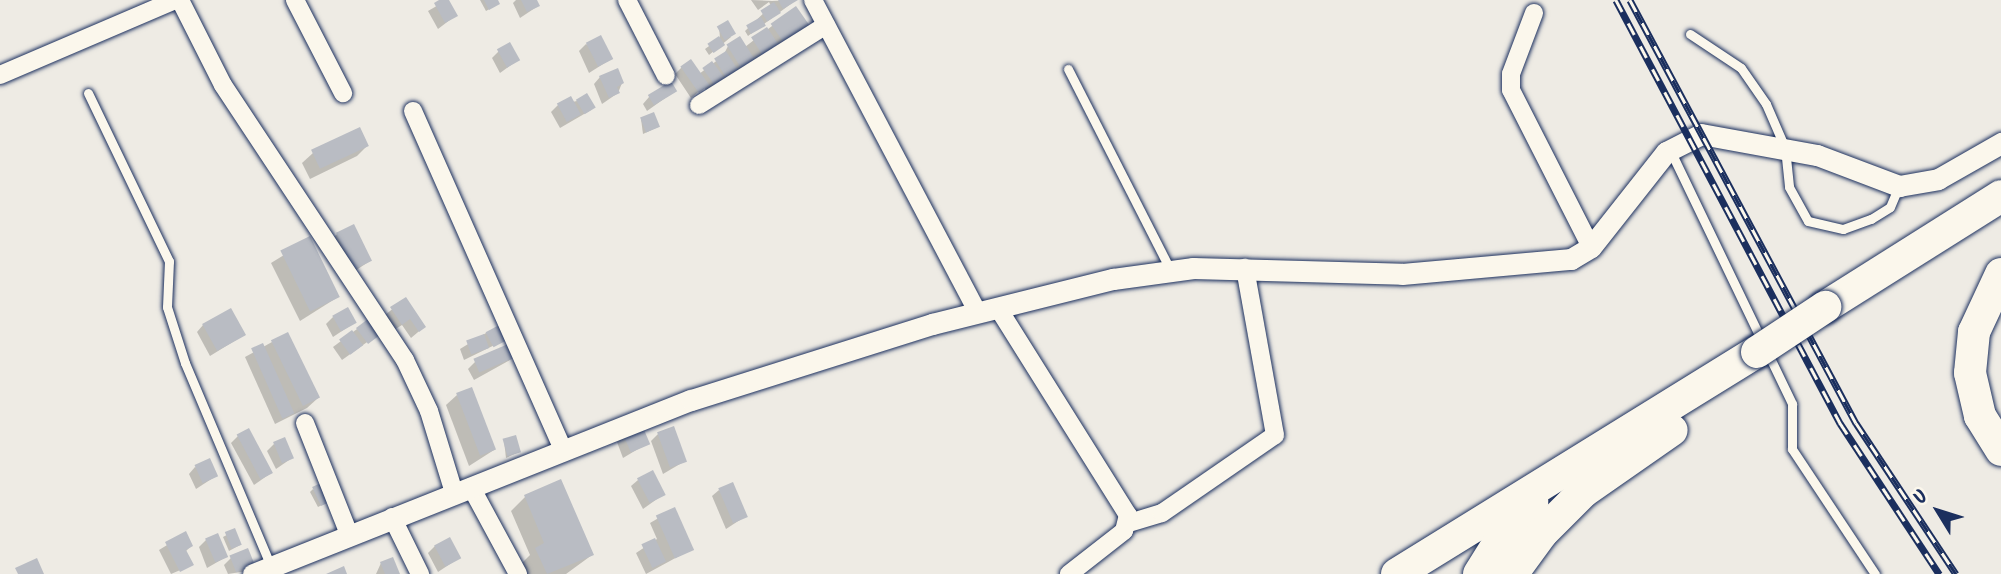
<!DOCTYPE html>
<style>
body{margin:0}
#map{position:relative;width:2001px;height:574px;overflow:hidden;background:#eeebe4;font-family:Kalam,sans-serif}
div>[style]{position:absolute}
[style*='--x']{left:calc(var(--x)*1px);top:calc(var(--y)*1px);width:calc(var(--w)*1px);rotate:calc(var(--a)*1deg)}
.shadow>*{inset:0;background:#0003}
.building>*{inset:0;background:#b9bcc3;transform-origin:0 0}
.roads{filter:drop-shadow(0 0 2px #1b2f5e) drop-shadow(0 0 2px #1b2f5e)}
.service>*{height:9px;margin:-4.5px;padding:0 4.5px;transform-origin:4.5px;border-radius:4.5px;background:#fbf7ec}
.minor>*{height:18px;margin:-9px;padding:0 9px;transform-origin:9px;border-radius:9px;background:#fbf7ec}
.tertiary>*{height:21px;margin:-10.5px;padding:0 10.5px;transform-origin:10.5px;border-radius:10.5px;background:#fbf7ec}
.motorway>*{height:32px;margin:-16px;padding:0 16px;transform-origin:16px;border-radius:16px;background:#fbf7ec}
.rail>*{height:7px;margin-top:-3.5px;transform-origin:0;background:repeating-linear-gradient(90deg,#fbf7ec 0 13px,#1b2f5e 0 26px);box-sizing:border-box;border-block:2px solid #1b2f5e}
.bridges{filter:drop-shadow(0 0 2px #1b2f5e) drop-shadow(0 0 2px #1b2f5e)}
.motorway-bridge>*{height:32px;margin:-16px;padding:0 16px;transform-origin:16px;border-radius:16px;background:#fbf7ec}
span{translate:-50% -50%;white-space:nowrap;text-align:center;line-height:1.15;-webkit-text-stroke:6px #fbf7ec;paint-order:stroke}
.north{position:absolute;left:1903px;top:476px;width:70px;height:70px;-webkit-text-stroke:5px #fbf7ec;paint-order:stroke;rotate:308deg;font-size:19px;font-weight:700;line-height:28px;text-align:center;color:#1b2f5e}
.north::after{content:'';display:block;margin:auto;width:24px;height:32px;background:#1b2f5e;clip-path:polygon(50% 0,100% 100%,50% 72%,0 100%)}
</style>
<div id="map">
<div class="shadow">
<div style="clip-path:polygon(447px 0,455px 16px,438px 29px,428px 11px)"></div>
<div style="clip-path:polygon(480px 0,496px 0,495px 6px,486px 11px)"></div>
<div style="clip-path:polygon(516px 0,535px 0,538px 6px,520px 18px,513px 3px)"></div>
<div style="clip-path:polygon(751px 0,772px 1px,796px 0,748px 36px,745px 31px,771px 6px,769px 2px,758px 10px)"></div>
<div style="clip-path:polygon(772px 26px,810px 29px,708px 93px,704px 87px,691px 98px,675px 74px,682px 67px,699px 74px,723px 56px,728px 46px,745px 47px)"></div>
<div style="clip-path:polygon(719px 27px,731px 37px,709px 55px,705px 49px,720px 38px)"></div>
<div style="clip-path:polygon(586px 44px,611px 59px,589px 73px,579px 51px)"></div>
<div style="clip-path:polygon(499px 51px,518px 60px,500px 73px,492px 58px)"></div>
<div style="clip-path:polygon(600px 77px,622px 83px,618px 93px,602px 104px,594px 84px)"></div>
<div style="clip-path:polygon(675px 91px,647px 111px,643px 104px,649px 97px)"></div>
<div style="clip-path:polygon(577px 101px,591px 110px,560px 128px,551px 112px,558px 105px)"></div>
<div style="clip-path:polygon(641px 119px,658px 127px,643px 134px)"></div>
<div style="clip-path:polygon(360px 130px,367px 146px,357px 156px,310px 179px,302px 163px,313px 153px)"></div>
<div style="clip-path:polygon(337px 234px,370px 261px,347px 276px,330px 241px)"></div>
<div style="clip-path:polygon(310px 239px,338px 297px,300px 321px,271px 263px)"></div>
<div style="clip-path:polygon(405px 299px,424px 327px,411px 338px,402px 325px,394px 330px,385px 315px)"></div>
<div style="clip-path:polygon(333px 317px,354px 323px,333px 337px,326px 324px)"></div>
<div style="clip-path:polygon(203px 325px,244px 335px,210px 356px,197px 332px)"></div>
<div style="clip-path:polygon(357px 329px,377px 335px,342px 360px,333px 347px)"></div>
<div style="clip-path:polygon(486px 333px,511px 337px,464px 360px,460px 349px)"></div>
<div style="clip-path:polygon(272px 342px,318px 398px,307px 408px,275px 424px,245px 357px)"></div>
<div style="clip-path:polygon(517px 356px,474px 380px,468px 369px,475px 362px)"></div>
<div style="clip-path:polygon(457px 395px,494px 450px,469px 466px,446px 405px)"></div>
<div style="clip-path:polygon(658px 434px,685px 461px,663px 474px,651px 441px)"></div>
<div style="clip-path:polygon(624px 435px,648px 443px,623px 458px,617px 442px)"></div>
<div style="clip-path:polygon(238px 436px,271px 473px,254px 485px,231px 443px)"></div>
<div style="clip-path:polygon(504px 441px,519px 452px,506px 458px)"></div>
<div style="clip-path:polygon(274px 444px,292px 458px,276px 469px,267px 451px)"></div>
<div style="clip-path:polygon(195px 467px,216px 476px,196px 489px,189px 474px)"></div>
<div style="clip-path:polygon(638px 480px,664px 494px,643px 509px,631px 486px)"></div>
<div style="clip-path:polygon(560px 481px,592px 555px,566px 574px,527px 574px,522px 563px,530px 555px,511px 511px,525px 497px)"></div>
<div style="clip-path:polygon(313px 489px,326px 503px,318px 507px,310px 492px)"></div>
<div style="clip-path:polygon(719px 490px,746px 516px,726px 529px,712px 496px)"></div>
<div style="clip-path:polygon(674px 509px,692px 549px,646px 574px,636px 553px,657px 539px,650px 523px)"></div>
<div style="clip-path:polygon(234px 531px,240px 545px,229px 551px,223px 537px)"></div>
<div style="clip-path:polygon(185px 534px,191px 546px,185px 552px,192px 565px,171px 574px,159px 550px)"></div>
<div style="clip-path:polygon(206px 540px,226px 557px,207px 568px,199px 547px)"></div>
<div style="clip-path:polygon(435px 546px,459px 558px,438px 572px,428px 553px)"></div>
<div style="clip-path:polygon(231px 558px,247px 571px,228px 574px,224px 565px)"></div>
<div style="clip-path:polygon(381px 563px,398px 574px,376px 574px)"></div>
</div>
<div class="building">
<div style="clip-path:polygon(439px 0,449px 0,458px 16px,445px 23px,434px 3px)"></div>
<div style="clip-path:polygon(484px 0,498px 0,500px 4px,489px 10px)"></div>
<div style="clip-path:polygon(521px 0,537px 0,540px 6px,527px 12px)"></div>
<div style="clip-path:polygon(778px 0,798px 0,783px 9px)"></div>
<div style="left:774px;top:2px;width:13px;height:16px;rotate:58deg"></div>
<div style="left:796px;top:6px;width:28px;height:31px;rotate:55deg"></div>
<div style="left:761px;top:17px;width:10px;height:17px;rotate:61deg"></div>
<div style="left:728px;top:20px;width:16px;height:13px;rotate:60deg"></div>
<div style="left:767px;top:27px;width:27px;height:19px;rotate:57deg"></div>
<div style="left:601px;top:35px;width:27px;height:17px;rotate:63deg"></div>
<div style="left:719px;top:36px;width:11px;height:14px;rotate:56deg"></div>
<div style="left:740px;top:36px;width:34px;height:16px;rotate:58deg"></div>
<div style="left:510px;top:42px;width:21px;height:15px;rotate:61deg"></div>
<div style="left:726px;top:51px;width:22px;height:14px;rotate:58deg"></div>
<div style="left:691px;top:59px;width:32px;height:13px;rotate:55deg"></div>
<div style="left:712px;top:61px;width:24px;height:12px;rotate:54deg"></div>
<div style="clip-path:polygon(618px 68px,624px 83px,617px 87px,620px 93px,609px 98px,599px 76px)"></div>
<div style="left:671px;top:81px;width:12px;height:27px;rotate:59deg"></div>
<div style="left:587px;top:93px;width:17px;height:13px;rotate:59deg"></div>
<div style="left:571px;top:96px;width:21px;height:16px;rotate:62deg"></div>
<div style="left:654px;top:112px;width:16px;height:15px;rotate:68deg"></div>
<div style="left:360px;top:127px;width:21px;height:54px;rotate:65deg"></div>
<div style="left:354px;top:224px;width:41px;height:20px;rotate:64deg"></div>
<div style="left:310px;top:236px;width:68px;height:33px;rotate:64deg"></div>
<div style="clip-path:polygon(406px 297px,426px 327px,419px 332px,410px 319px,402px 325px,390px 307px)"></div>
<div style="left:348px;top:307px;width:18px;height:18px;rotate:61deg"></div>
<div style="left:231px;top:308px;width:31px;height:33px;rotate:61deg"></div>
<div style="left:368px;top:319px;width:20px;height:15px;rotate:53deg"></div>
<div style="left:505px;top:322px;width:17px;height:22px;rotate:62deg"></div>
<div style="left:352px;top:330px;width:19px;height:16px;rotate:54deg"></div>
<div style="left:288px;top:332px;width:73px;height:19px;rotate:64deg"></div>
<div style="left:484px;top:334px;width:15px;height:19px;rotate:70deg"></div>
<div style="left:513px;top:342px;width:15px;height:43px;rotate:67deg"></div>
<div style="left:263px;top:343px;width:77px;height:13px;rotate:66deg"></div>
<div style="left:472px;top:387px;width:67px;height:17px;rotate:69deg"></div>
<div style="left:642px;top:425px;width:21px;height:21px;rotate:67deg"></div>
<div style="left:674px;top:426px;width:38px;height:18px;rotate:70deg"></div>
<div style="left:249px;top:428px;width:51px;height:14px;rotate:62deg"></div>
<div style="left:516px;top:435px;width:18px;height:14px;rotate:74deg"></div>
<div style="left:285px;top:437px;width:23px;height:13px;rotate:67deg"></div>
<div style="left:210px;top:458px;width:20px;height:17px;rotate:66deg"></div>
<div style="left:653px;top:470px;width:28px;height:18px;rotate:63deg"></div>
<div style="clip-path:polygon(561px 479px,594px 555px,547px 574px,535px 548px,544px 543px,524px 495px)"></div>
<div style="left:323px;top:482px;width:21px;height:12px;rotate:65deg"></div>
<div style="left:733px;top:482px;width:38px;height:16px;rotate:67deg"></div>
<div style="left:675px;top:507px;width:47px;height:21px;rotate:66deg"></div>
<div style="left:235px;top:528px;width:18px;height:11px;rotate:68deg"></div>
<div style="clip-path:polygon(186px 531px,193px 546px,186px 550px,194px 565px,180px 572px,165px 542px)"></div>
<div style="left:218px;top:533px;width:26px;height:14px;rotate:67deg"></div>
<div style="left:450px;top:537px;width:24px;height:18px;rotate:62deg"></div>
<div style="left:655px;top:538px;width:26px;height:15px;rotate:65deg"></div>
<div style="left:248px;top:548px;width:18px;height:20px;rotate:68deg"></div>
<div style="clip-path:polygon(393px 557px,400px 574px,385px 574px,380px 562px)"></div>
<div style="clip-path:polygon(37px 558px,44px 574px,18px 574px,15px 568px)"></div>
<div style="clip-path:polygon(344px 566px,347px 574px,326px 574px)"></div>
</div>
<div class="roads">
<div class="service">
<div style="--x:1690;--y:34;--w:61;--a:33.7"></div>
<div style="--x:1741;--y:68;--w:44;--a:55.2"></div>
<div style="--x:1766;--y:104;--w:48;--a:66.6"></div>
<div style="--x:1785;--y:148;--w:39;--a:84"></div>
<div style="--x:1789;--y:187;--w:39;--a:61"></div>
<div style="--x:1808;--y:221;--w:36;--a:13"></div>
<div style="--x:1843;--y:229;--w:30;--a:-20"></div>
<div style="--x:1871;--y:219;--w:22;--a:-32"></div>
<div style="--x:1890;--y:207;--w:23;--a:-67"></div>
<div style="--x:1068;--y:69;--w:225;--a:63"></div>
<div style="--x:88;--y:93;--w:187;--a:64.3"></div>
<div style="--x:169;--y:261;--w:46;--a:92.5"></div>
<div style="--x:167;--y:307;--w:59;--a:72.2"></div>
<div style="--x:185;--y:363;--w:221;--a:67.1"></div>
<div style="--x:1670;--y:150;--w:282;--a:64.3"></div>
<div style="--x:1792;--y:404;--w:45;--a:90"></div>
<div style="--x:1792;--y:449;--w:150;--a:56.4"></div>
</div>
<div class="minor">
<div style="--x:180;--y:0;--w:95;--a:63.2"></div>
<div style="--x:223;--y:85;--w:330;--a:56.5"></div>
<div style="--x:405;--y:360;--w:56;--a:64.8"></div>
<div style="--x:429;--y:411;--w:86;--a:73"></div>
<div style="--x:295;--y:0;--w:105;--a:62.7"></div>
<div style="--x:627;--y:0;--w:85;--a:62.8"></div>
<div style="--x:813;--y:0;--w:354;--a:62.2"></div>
<div style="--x:1534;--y:13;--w:65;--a:110.7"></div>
<div style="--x:1511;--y:74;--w:16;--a:90"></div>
<div style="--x:1511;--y:90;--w:176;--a:63"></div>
<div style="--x:0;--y:75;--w:190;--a:-23.2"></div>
<div style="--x:699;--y:105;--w:150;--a:-32.2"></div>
<div style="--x:413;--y:111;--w:368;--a:66.1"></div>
<div style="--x:998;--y:308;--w:244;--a:57.9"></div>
<div style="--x:1128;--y:515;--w:16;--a:104"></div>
<div style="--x:1124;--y:531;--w:70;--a:142"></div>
<div style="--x:305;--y:423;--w:119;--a:68.4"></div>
<div style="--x:471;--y:487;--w:99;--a:61.6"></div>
<div style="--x:392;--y:517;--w:64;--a:63.8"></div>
<div style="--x:1129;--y:523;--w:34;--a:-17"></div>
<div style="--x:1162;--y:513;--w:137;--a:-34.6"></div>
<div style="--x:1275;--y:435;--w:170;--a:-100.2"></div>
</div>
<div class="tertiary">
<div style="--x:253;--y:574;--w:471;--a:-21.7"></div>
<div style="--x:691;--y:400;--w:253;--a:-17.5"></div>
<div style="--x:932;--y:324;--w:187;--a:-14"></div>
<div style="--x:1113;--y:279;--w:81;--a:-7.8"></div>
<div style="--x:1193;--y:268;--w:209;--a:1.6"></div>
<div style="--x:1402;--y:274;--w:170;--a:-5.1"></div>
<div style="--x:1571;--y:259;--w:23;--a:-31"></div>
<div style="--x:1591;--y:247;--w:121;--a:-51.7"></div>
<div style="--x:1666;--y:152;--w:39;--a:-27"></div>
<div style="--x:1701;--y:134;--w:118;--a:10.3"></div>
<div style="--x:1817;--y:155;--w:88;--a:20.7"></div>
<div style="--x:1899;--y:186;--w:40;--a:-10"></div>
<div style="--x:1938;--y:179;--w:73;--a:-29.7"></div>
</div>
<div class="motorway">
<div style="--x:2001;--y:274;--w:64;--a:115"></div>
<div style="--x:1974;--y:332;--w:41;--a:95.6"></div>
<div style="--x:1970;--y:373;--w:44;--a:76.9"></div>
<div style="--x:1980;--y:416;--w:40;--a:58"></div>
<div style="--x:1825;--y:307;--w:208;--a:-32.2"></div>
<div style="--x:1397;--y:574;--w:423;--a:-31.7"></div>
<div style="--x:1479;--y:574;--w:47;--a:-58"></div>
<div style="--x:1504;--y:534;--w:43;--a:-48.8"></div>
<div style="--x:1512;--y:574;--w:51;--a:-53.8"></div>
<div style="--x:1542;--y:533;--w:58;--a:-45"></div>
<div style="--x:1583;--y:492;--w:108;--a:-34.9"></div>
</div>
</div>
<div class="rail">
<div style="--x:1616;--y:0;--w:479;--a:62.1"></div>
<div style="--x:1840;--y:423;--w:181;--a:56.7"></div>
<div style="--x:1630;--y:0;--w:480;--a:61.9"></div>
<div style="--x:1856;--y:423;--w:181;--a:56.5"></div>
</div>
<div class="bridges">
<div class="motorway-bridge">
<div style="--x:1757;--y:352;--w:82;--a:-33.5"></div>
</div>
</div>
<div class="north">U</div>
</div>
